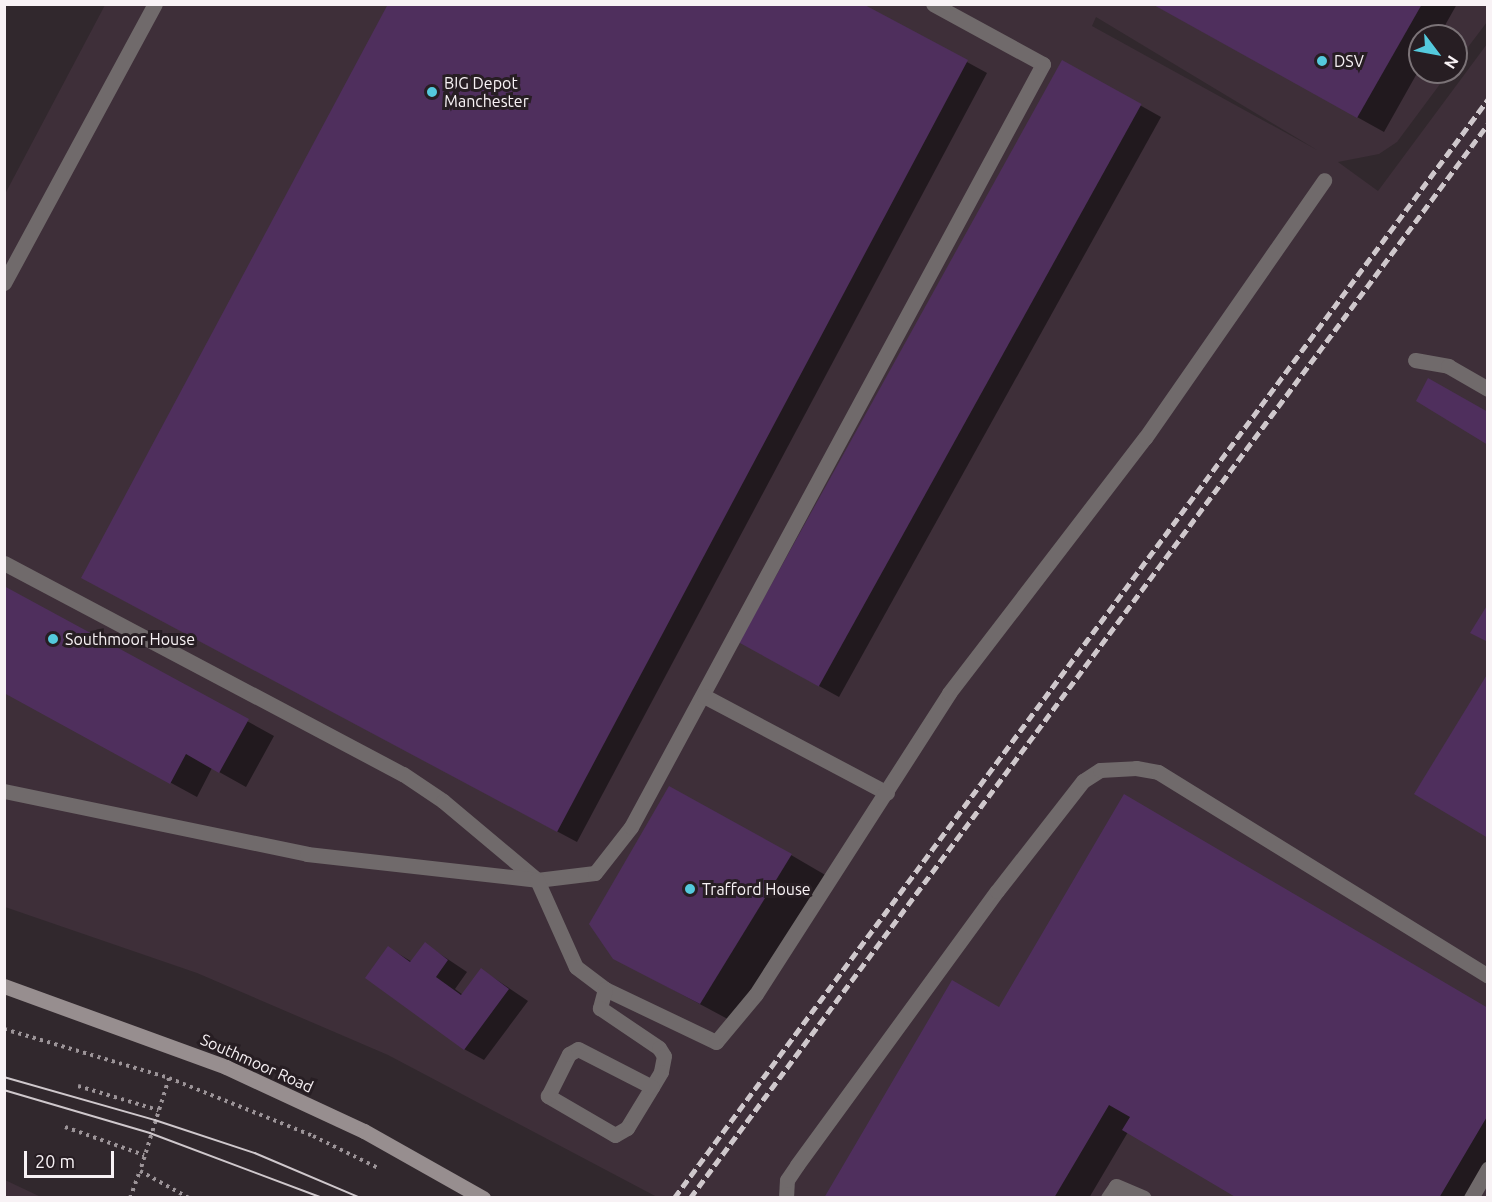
<!DOCTYPE html>
<style>
body{margin:0}
#map{position:relative;width:1492px;height:1202px;overflow:hidden;background:#31282d;font-family:Ubuntu,sans-serif}
div>[style]{position:absolute}
[style*='--x']{left:calc(var(--x)*1px);top:calc(var(--y)*1px);width:calc(var(--w)*1px);rotate:calc(var(--a)*1deg)}
.built>*{inset:0;background:#3e2f39}
.shadow>*{inset:0;background:#0007}
.building>*{inset:0;background:#4f2f5d;transform-origin:0 0}
.path>*{height:4px;margin-top:-2px;transform-origin:0;background:repeating-linear-gradient(90deg,#9c9498 0 3px,transparent 0 7.5px)}
.lane>*{height:15px;margin:-7.5px;padding:0 7.5px;transform-origin:7.5px;border-radius:7.5px;background:#706a6b}
.secondary>*{height:15px;margin:-7.5px;padding:0 7.5px;transform-origin:7.5px;border-radius:7.5px;background:#978e8f}
.tram>*{height:1.5px;margin:-0.75px;padding:0 0.75px;transform-origin:0.75px;border-radius:0.75px;background:#cfc8cc}
.rail>*{height:4.5px;margin-top:-2.25px;transform-origin:0;background:repeating-linear-gradient(90deg,#cfc8cc 0 9px,transparent 0 13.5px)}
.dots>*{width:16px;height:16px;translate:-50% -50%;box-sizing:border-box;border:3px solid #271e23;border-radius:50%}
span{translate:-50% -50%;white-space:nowrap;text-align:center;line-height:1.15;-webkit-text-stroke:6px #271e23;paint-order:stroke}
.poi-label{font-size:16px;color:#f8f2f5}
.left{translate:0 -50%;text-align:left}
.street-label{font-size:16px;color:#f8f2f5}
.frame{position:absolute;inset:0;border:6px solid #f8f2f5;pointer-events:none}
.north{position:absolute;left:1408px;top:24px;width:60px;height:60px;box-sizing:border-box;background:#271e23;border:2px solid #7b7377;border-radius:50%;rotate:122deg;font-size:16px;font-weight:700;line-height:24px;text-align:center;color:#f8f2f5}
.north::after{content:'';display:block;margin:auto;width:21px;height:27px;background:#54cadd;clip-path:polygon(50% 0,100% 100%,50% 72%,0 100%)}
.scale{position:absolute;left:24px;top:1151px;width:90px;height:27px;box-sizing:border-box;border:3px solid #f8f2f5;border-top:0;padding-left:8px;font-size:18px;line-height:21px;white-space:nowrap;color:#f8f2f5;-webkit-text-stroke:4px #271e23;paint-order:stroke}
</style>
<div id="map">
<div class="built">
<div style="clip-path:polygon(evenodd,105px 5px,1487px 5px,1487px 22px,1456px 63px,1456px 36px,1420px 36px,1420px 72px,1449px 72px,1397px 142px,1379px 154px,1338px 162px,1378px 191px,1487px 44px,1487px 1197px,657px 1197px,388px 1055px,197px 973px,5px 907px,5px 194px,105px 5px,1096px 17px,1317px 150px,1092px 26px,1096px 17px)"></div>
<div style="clip-path:polygon(4px 1180px,5px 1180px,41px 1197px,5px 1197px)"></div>
</div>
<div class="shadow">
<div style="clip-path:polygon(1153px 4px,1457px 4px,1439px 36px,1420px 36px,1420px 68px,1384px 132px)"></div>
<div style="clip-path:polygon(967px 62px,987px 73px,577px 842px,103px 589px)"></div>
<div style="clip-path:polygon(1063px 62px,1161px 117px,839px 697px,761px 654px)"></div>
<div style="clip-path:polygon(4px 587px,274px 736px,246px 787px,212px 768px,197px 797px,4px 692px)"></div>
<div style="clip-path:polygon(791px 855px,827px 876px,737px 1024px,614px 958px)"></div>
<div style="clip-path:polygon(425px 944px,467px 972px,455px 989px,463px 995px,482px 970px,528px 1001px,484px 1060px,464px 1049px,389px 948px,412px 962px)"></div>
<div style="clip-path:polygon(999px 1009px,1488px 1009px,1488px 1174px,1474px 1198px,1240px 1198px,1128px 1132px,1089px 1198px,827px 1198px)"></div>
</div>
<div class="building">
<div style="clip-path:polygon(388px 4px,863px 4px,968px 60px,557px 832px,81px 578px)"></div>
<div style="clip-path:polygon(1152px 4px,1422px 4px,1357px 118px)"></div>
<div style="left:1062px;top:60px;width:91px;height:666px;rotate:29deg"></div>
<div style="clip-path:polygon(1428px 378px,1488px 412px,1488px 445px,1416px 401px)"></div>
<div style="clip-path:polygon(4px 586px,249px 719px,219px 773px,186px 754px,170px 784px,4px 693px)"></div>
<div style="clip-path:polygon(1488px 604px,1488px 642px,1470px 633px)"></div>
<div style="clip-path:polygon(1488px 673px,1488px 838px,1414px 794px)"></div>
<div style="clip-path:polygon(669px 786px,792px 854px,700px 1004px,613px 959px,589px 924px)"></div>
<div style="clip-path:polygon(1124px 794px,1488px 1008px,1488px 1115px,1439px 1198px,1237px 1198px,1122px 1130px,1130px 1117px,1109px 1105px,1054px 1198px,824px 1198px,952px 980px,999px 1007px)"></div>
<div style="clip-path:polygon(425px 942px,448px 960px,436px 977px,461px 995px,481px 968px,509px 989px,464px 1050px,365px 978px,388px 946px,410px 962px)"></div>
</div>
<div class="path">
<div style="--x:4;--y:1029;--w:172;--a:16.5"></div>
<div style="--x:169;--y:1078;--w:155;--a:21.9"></div>
<div style="--x:313;--y:1136;--w:72;--a:26.2"></div>
<div style="--x:169;--y:1078;--w:97;--a:107.3"></div>
<div style="--x:140;--y:1171;--w:56;--a:28.9"></div>
<div style="--x:78;--y:1086;--w:84;--a:16.7"></div>
<div style="--x:65;--y:1127;--w:84;--a:19.5"></div>
<div style="--x:130;--y:1198;--w:29;--a:-70"></div>
</div>
<div class="lane">
<div style="--x:4;--y:283;--w:317;--a:-61.6"></div>
<div style="--x:1415;--y:360;--w:34;--a:10"></div>
<div style="--x:1448;--y:366;--w:46;--a:29.9"></div>
<div style="--x:4;--y:563;--w:451;--a:27.9"></div>
<div style="--x:403;--y:774;--w:48;--a:34"></div>
<div style="--x:443;--y:801;--w:123;--a:40"></div>
<div style="--x:537;--y:880;--w:58;--a:-6.9"></div>
<div style="--x:595;--y:873;--w:58;--a:-52"></div>
<div style="--x:631;--y:827;--w:867;--a:-61.63"></div>
<div style="--x:1043;--y:64;--w:125;--a:-151.4"></div>
<div style="--x:704;--y:696;--w:207;--a:27.9"></div>
<div style="--x:4;--y:791;--w:309;--a:11.7"></div>
<div style="--x:307;--y:854;--w:231;--a:6.4"></div>
<div style="--x:537;--y:880;--w:95;--a:65.9"></div>
<div style="--x:576;--y:967;--w:36;--a:37"></div>
<div style="--x:605;--y:989;--w:123;--a:25.5"></div>
<div style="--x:716;--y:1042;--w:62;--a:-50.2"></div>
<div style="--x:756;--y:994;--w:358;--a:-57.3"></div>
<div style="--x:949;--y:693;--w:322;--a:-52.5"></div>
<div style="--x:1145;--y:438;--w:314;--a:-55.2"></div>
<div style="--x:605;--y:989;--w:20;--a:105"></div>
<div style="--x:600;--y:1008;--w:71;--a:34.1"></div>
<div style="--x:659;--y:1048;--w:9;--a:58"></div>
<div style="--x:664;--y:1056;--w:16;--a:101"></div>
<div style="--x:661;--y:1072;--w:17;--a:121"></div>
<div style="--x:652;--y:1087;--w:48;--a:121.4"></div>
<div style="--x:627;--y:1128;--w:14;--a:150"></div>
<div style="--x:615;--y:1135;--w:78;--a:-149.8"></div>
<div style="--x:548;--y:1096;--w:47;--a:-63.4"></div>
<div style="--x:569;--y:1054;--w:10;--a:-29"></div>
<div style="--x:578;--y:1049;--w:83;--a:27.2"></div>
<div style="--x:786;--y:1198;--w:18;--a:-87"></div>
<div style="--x:787;--y:1180;--w:18;--a:-56"></div>
<div style="--x:797;--y:1165;--w:339;--a:-53.9"></div>
<div style="--x:997;--y:891;--w:140;--a:-52"></div>
<div style="--x:1083;--y:781;--w:20;--a:-33"></div>
<div style="--x:1100;--y:770;--w:36;--a:-3"></div>
<div style="--x:1136;--y:768;--w:22;--a:10"></div>
<div style="--x:1158;--y:772;--w:388;--a:31.7"></div>
<div style="--x:1108;--y:1198;--w:14;--a:-56"></div>
<div style="--x:1116;--y:1186;--w:30;--a:23"></div>
<div style="--x:1471;--y:1198;--w:34;--a:-60"></div>
</div>
<div class="secondary">
<div style="--x:4;--y:986;--w:236;--a:20"></div>
<div style="--x:226;--y:1067;--w:152;--a:24.9"></div>
<div style="--x:364;--y:1131;--w:137;--a:29.4"></div>
</div>
<div class="tram">
<div style="--x:4;--y:1077;--w:157;--a:15.9"></div>
<div style="--x:155;--y:1120;--w:105;--a:18.3"></div>
<div style="--x:255;--y:1153;--w:115;--a:23"></div>
<div style="--x:4;--y:1090;--w:152;--a:16.4"></div>
<div style="--x:150;--y:1133;--w:185;--a:20.6"></div>
</div>
<div class="rail">
<div style="--x:674;--y:1198;--w:1368;--a:-53.47"></div>
<div style="--x:690;--y:1198;--w:1338;--a:-53.39"></div>
</div>
<div class="dots">
<div style="left:1322px;top:61px;background:#54cadd"></div>
<div style="left:432px;top:92px;background:#54cadd"></div>
<div style="left:53px;top:639px;background:#54cadd"></div>
<div style="left:690px;top:889px;background:#54cadd"></div>
</div>
<div class="poi-label">
<span class="left" style="left:1334px;top:61px">DSV</span>
<span class="left" style="left:444px;top:92px">BIG Depot<br>Manchester</span>
<span class="left" style="left:65px;top:639px">Southmoor House</span>
<span class="left" style="left:702px;top:889px">Trafford House</span>
</div>
<div class="street-label">
<span style="left:257px;top:1063px;rotate:24deg">Southmoor Road</span>
</div>
<div class="frame"></div>
<div class="north">N</div>
<div class="scale">20 m</div>
</div>
